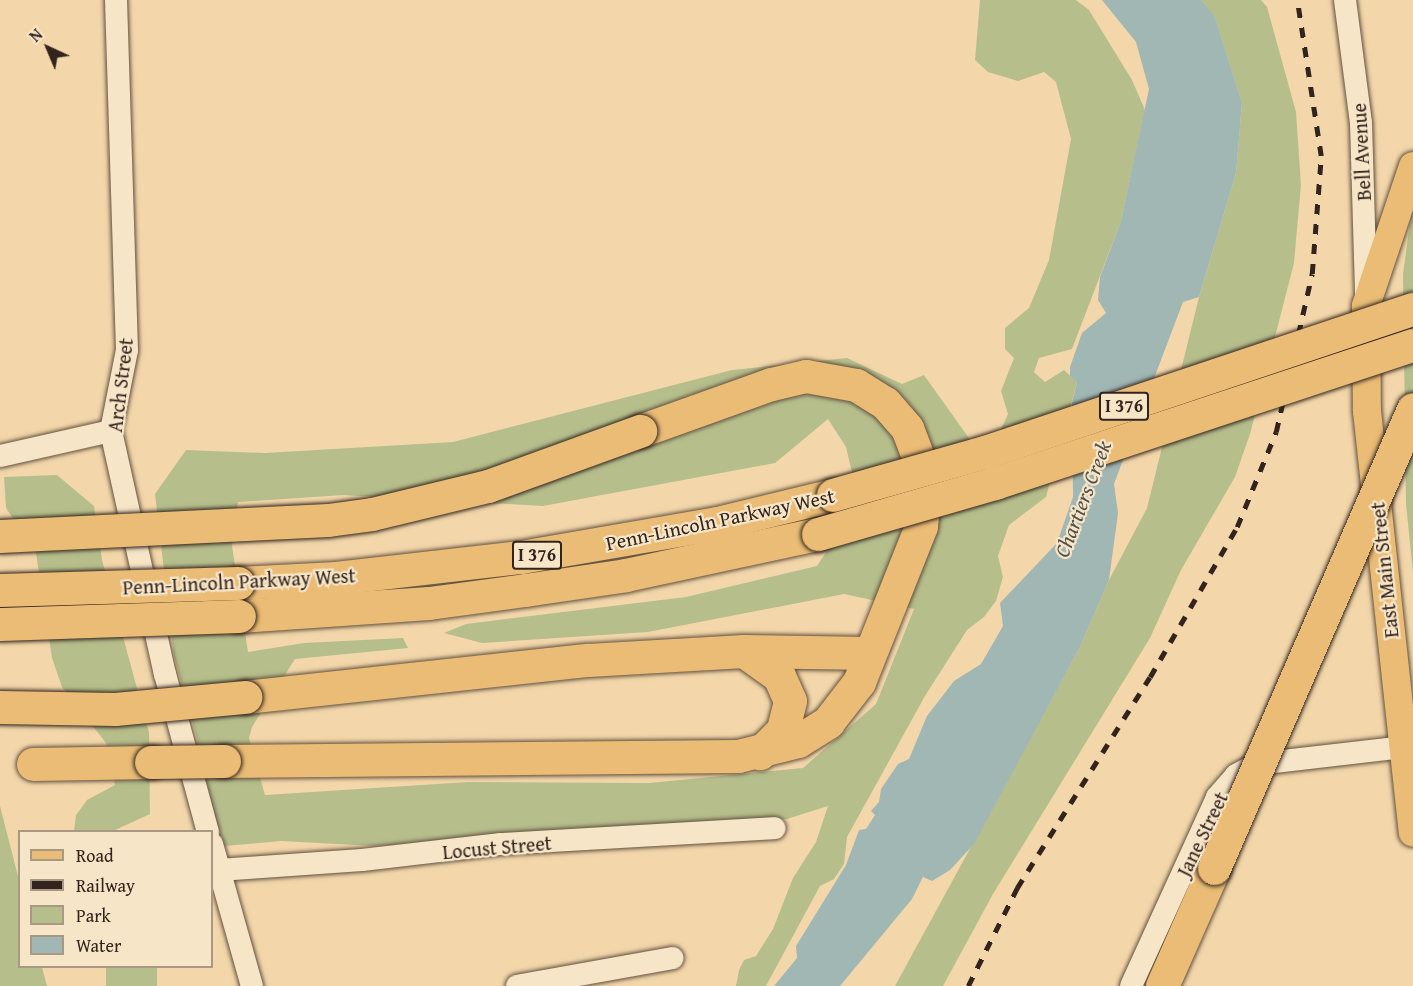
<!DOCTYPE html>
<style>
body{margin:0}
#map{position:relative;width:1413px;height:986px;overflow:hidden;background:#f3d7aa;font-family:"Gentium Book Plus",serif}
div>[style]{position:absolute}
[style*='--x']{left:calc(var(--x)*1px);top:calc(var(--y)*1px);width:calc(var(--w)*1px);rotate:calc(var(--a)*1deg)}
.green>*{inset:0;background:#b6bf8c;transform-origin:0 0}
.water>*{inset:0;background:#a0b7b4}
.roads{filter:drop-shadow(0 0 2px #625140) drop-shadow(0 0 2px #625140)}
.minor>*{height:22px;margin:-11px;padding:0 11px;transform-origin:11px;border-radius:11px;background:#f7e5c8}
.major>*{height:28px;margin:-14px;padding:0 14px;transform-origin:14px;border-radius:14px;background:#eabc75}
.highway>*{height:33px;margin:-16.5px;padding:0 16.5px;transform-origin:16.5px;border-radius:16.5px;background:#eabc75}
.rail>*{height:4.5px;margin-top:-2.25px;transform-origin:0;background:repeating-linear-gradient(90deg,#32241d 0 10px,transparent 0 20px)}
.bridges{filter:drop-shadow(0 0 2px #32241d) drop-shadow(0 0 2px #32241d)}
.highway-bridge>*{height:33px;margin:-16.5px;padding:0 16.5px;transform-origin:16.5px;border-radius:16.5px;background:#eabc75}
span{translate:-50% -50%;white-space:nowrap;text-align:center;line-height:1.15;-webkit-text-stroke:4.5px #f7e5c8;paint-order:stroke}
.shield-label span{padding:2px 4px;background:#f7e5c8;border:2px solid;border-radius:4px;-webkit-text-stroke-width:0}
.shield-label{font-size:18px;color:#32241d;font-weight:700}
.street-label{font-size:20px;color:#32241d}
.water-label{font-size:21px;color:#53504a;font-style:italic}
.legend{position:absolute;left:18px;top:830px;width:195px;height:138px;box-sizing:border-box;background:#f7e5c8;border:2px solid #a89884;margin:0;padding:8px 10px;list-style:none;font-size:18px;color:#32241d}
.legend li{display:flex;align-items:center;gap:12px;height:30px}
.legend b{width:30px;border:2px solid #a89884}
.north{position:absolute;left:18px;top:18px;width:60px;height:60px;-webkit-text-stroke:4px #f7e5c8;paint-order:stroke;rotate:316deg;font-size:16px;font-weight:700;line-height:24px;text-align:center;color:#32241d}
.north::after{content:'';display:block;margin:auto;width:21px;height:27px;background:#32241d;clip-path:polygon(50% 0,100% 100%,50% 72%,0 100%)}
</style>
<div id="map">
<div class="green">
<div style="clip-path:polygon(evenodd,980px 0,1076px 0,1089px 10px,1132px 80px,1145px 110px,1121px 221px,1072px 349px,1039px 358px,1034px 372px,1045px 382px,1064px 370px,1077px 382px,1046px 497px,1009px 525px,998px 556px,1003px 577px,996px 601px,984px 617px,967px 630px,925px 696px,847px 837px,844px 864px,834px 879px,820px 886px,766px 986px,736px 986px,739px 970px,744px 960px,756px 956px,773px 929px,793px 878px,816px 842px,828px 806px,787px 819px,643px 829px,591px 851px,563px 838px,488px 838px,375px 846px,281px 841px,225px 846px,217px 831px,197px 738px,174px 656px,155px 494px,186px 450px,265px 453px,453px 442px,732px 370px,847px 358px,902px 384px,924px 375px,986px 462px,1008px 414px,1001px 391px,1014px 358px,1005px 349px,1005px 328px,1029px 308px,1049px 260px,1071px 139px,1056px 82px,1044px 72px,1018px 81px,988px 72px,975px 60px,980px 0,828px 419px,846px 447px,859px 502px,817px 566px,686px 597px,466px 624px,444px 633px,482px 643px,648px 632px,844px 594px,914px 609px,876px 704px,803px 768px,649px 783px,468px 782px,265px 795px,249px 738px,252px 727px,295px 659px,408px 648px,403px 638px,304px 643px,248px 652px,232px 546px,238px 502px,343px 495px,543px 506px,775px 463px,828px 419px)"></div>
<div style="clip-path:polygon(1201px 0,1261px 0,1267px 7px,1296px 112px,1301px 185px,1294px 263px,1250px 434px,1235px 477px,1181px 570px,1150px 638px,993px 894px,943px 986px,895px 986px,1080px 647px,1109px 580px,1147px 508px,1199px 297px,1236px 173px,1242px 103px,1214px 16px)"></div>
<div style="clip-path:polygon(1413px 201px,1413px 573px,1406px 504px,1403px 274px)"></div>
<div style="clip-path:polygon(57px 475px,94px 506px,102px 560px,149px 732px,150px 814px,113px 831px,74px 831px,76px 815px,87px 800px,115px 785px,106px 743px,62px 687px,52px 658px,36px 553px,6px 508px,4px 477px)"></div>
<div style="clip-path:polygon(0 806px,19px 880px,20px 966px,42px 967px,47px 986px,0 986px)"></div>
<div style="left:106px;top:967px;width:51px;height:20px"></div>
</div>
<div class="water">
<div style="clip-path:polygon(1102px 0,1201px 0,1214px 15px,1242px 103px,1236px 173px,1199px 297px,1183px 302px,1114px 484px,1118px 513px,1109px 580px,1080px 647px,974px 844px,950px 870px,932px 881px,923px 877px,912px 899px,840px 986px,774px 986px,797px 958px,796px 946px,846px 865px,859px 830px,866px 829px,875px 815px,871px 811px,879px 802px,881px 789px,898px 764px,909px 759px,927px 716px,954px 681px,981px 664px,1003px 626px,1000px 603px,1057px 543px,1073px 497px,1072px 402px,1077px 382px,1070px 376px,1070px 367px,1082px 333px,1106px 313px,1098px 300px,1100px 277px,1121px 221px,1149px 89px,1136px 42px)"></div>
</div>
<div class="roads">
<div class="minor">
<div style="--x:116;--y:0;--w:350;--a:88.2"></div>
<div style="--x:127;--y:350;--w:83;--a:101.2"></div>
<div style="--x:111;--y:431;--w:249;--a:77.5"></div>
<div style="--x:165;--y:674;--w:164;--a:74.8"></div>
<div style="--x:1345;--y:0;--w:124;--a:82.6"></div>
<div style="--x:1361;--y:123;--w:172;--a:88.3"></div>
<div style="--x:0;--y:456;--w:114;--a:-12.7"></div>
<div style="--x:212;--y:844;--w:148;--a:74.3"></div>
<div style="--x:219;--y:870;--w:143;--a:-4"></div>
<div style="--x:362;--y:860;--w:140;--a:-6.6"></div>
<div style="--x:501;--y:844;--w:274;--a:-3.3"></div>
<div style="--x:517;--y:986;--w:158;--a:-10.2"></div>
<div style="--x:1131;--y:986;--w:208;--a:-65.5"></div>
<div style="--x:1217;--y:797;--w:29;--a:-49"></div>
<div style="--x:1236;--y:775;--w:24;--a:-28"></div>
<div style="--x:1257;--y:764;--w:147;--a:-6.6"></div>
</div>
<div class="major">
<div style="--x:1413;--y:166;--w:148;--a:108.6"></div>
<div style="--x:1366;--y:306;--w:105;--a:89.5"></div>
<div style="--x:1367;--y:411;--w:424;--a:83.8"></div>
</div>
<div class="highway">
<div style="--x:238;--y:583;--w:98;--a:-2.9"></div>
<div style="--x:336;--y:578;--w:186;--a:-6.5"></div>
<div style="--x:521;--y:557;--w:199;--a:-9.8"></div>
<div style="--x:717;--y:523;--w:119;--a:-13.6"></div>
<div style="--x:239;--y:616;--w:190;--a:-3.9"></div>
<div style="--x:429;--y:603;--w:97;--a:-7.7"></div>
<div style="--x:525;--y:590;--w:102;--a:-8.4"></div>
<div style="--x:626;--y:575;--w:196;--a:-12.1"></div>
<div style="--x:744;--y:651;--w:43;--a:35.5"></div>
<div style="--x:779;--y:676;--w:27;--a:66"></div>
<div style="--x:790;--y:701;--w:30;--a:104"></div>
<div style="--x:783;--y:730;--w:33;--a:135"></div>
<div style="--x:245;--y:697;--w:345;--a:-6.2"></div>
<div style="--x:588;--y:660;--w:156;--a:-3.3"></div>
<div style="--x:744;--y:651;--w:126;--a:0.9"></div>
<div style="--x:224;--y:761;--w:514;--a:-0.56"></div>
<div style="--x:738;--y:756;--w:62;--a:-14"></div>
<div style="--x:798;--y:741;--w:36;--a:-32"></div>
<div style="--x:828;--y:722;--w:51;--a:-52.2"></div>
<div style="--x:859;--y:682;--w:168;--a:-68.3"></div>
<div style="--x:921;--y:526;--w:48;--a:-84.1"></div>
<div style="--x:926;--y:478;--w:53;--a:-110.8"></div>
<div style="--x:907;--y:428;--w:33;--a:-131"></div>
<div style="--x:885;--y:403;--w:34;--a:-148"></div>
<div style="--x:856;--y:385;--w:51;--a:-169.8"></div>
<div style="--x:806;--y:376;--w:36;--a:167"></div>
<div style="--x:771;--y:384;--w:139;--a:160.3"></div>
<div style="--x:33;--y:764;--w:118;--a:-1"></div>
<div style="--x:1162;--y:986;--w:129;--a:-66.2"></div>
</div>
</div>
<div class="rail">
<div style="--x:968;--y:986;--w:110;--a:-63.4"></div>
<div style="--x:1017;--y:888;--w:249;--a:-57.8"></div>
<div style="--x:1150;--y:677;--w:173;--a:-59.9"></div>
<div style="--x:1237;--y:527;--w:103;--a:-67.7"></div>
<div style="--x:1276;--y:432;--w:162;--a:-77.2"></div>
<div style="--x:1312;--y:274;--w:118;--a:-85.6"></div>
<div style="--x:1321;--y:156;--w:158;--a:-98.7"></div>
</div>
<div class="bridges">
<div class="highway-bridge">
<div style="--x:833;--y:495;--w:158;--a:-15.8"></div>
<div style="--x:985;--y:452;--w:451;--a:-18.5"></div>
<div style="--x:818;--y:534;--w:184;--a:-16.1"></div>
<div style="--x:995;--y:483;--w:440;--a:-18.3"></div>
<div style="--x:0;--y:536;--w:328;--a:-2.8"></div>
<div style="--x:328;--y:520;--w:44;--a:-7.8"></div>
<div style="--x:372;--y:514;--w:119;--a:-13.6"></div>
<div style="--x:488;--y:486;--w:162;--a:-19.9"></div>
<div style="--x:0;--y:590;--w:238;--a:-1.7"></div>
<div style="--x:0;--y:624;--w:239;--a:-1.9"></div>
<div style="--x:0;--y:707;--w:115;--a:1"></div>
<div style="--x:115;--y:709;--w:131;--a:-5.3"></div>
<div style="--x:151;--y:762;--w:73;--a:-0.8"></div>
<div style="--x:1214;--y:868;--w:500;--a:-66.56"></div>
</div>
</div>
<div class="shield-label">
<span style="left:1124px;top:406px">I 376</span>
<span style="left:537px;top:555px">I 376</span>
</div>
<div class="street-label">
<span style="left:1361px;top:152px;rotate:-93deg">Bell Avenue</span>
<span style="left:120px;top:385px;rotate:-83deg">Arch Street</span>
<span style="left:720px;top:519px;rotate:-12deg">Penn-Lincoln Parkway West</span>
<span style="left:1384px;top:570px;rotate:-96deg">East Main Street</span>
<span style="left:239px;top:581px;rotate:-3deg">Penn-Lincoln Parkway West</span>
<span style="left:1202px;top:834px;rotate:-64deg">Jane Street</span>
<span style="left:497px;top:847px;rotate:-5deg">Locust Street</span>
</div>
<div class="water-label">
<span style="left:1083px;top:499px;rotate:-69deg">Chartiers Creek</span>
</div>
<ul class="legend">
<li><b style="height:8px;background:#eabc75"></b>Road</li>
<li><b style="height:8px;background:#32241d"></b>Railway</li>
<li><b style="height:16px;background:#b6bf8c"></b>Park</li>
<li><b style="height:16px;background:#a0b7b4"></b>Water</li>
</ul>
<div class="north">N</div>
</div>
